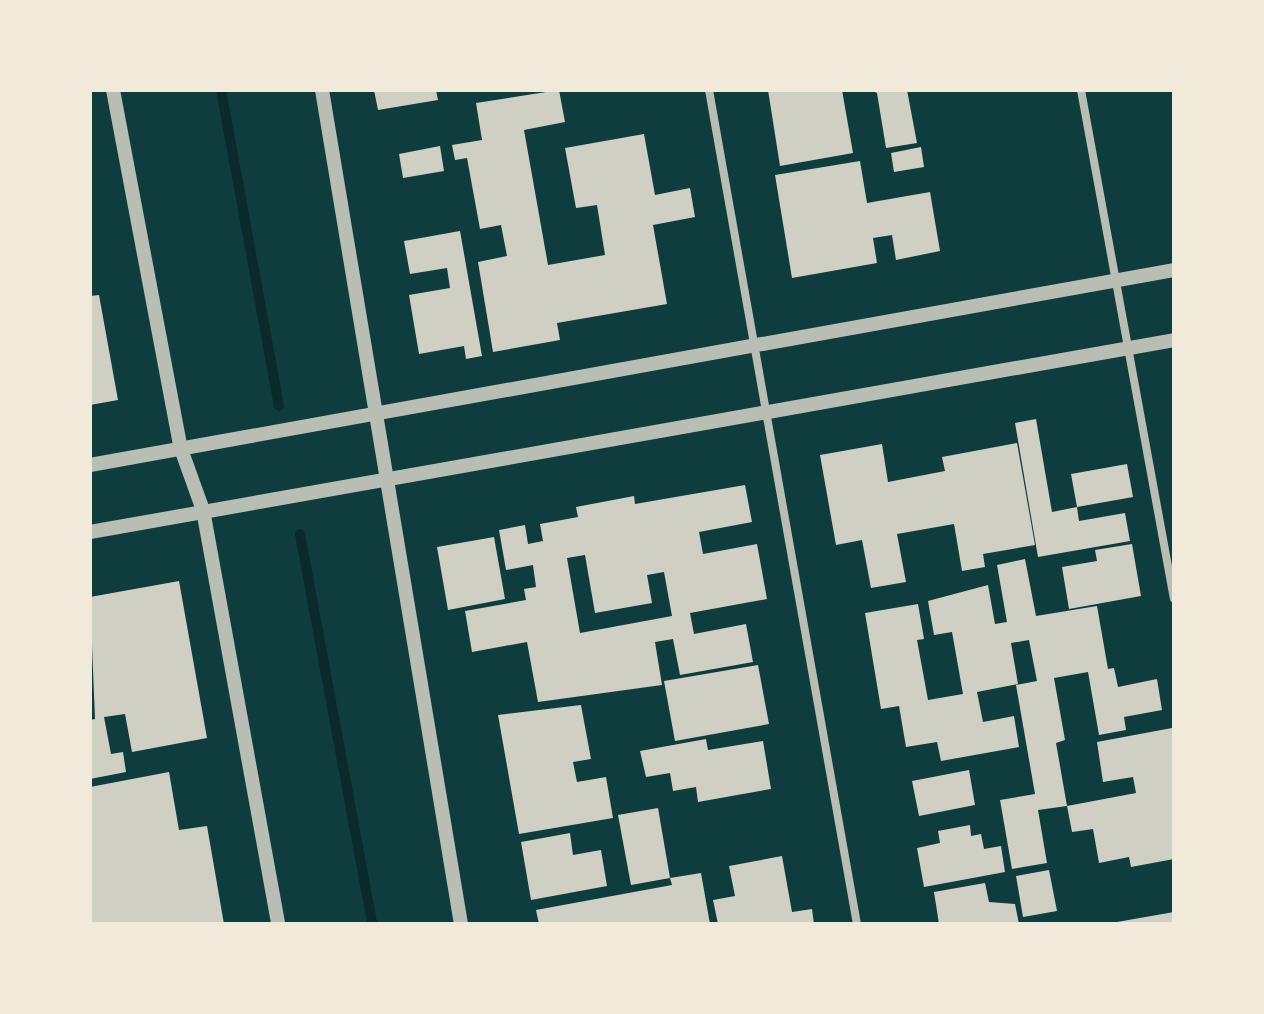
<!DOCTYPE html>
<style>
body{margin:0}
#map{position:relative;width:1264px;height:1014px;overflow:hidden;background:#0f3d3e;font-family:"Fira Sans",sans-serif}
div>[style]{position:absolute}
.stream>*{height:10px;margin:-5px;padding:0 5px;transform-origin:5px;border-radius:5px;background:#0a2a2b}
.building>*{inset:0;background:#cfcfc3}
.minor>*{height:8px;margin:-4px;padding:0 4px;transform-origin:4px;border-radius:4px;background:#b8beb3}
.tertiary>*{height:14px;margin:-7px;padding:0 7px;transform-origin:7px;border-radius:7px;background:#b8beb3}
span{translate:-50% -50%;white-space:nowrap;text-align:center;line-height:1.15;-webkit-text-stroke:6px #f1e9da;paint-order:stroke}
.frame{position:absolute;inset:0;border:92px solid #f1e9da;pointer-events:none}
</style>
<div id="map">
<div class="stream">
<div style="left:221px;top:90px;width:321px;rotate:79.6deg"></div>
<div style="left:300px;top:534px;width:397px;rotate:79.5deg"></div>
</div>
<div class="building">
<div style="clip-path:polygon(374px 90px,436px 90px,438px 100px,378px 110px)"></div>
<div style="clip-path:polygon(559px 90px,565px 122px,524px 130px,548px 265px,605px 255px,597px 205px,576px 208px,565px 148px,644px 134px,655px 195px,690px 188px,695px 217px,653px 225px,667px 304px,557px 323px,560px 340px,493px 352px,478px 262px,507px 256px,501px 225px,480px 229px,467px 158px,455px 160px,452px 145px,482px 140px,476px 103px)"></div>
<div style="clip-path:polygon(768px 90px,842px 90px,853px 153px,780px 166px)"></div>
<div style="clip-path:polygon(871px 90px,907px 90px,917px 143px,886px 148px,877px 93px)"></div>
<div style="clip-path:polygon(440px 146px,444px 171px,403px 178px,399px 154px)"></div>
<div style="clip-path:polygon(921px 147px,924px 167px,894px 172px,891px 153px)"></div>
<div style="clip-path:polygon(860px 161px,867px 203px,930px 192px,940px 251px,896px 260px,892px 235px,873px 238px,877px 263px,792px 278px,775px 175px)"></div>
<div style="clip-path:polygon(460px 231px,482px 356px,466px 359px,464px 346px,419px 354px,409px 295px,450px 288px,447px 268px,410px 274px,404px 241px)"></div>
<div style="clip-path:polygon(99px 295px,118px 400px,90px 405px,90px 296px)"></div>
<div style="clip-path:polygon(1036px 419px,1052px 512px,1077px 507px,1071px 474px,1127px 464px,1133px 497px,1077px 507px,1079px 521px,1125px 513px,1130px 541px,1038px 557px,1015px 423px)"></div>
<div style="clip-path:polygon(1017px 443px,1035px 545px,983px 554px,985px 567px,962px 571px,954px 524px,897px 534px,906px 582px,871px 588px,862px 540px,836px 545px,820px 455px,882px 444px,888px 482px,945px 471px,942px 457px)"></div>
<div style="clip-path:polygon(evenodd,745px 485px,752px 522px,699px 532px,703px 554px,757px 544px,767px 599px,690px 613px,694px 634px,746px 624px,753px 662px,680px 675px,673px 639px,655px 642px,662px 685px,538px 702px,527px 642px,472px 652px,465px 611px,526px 600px,524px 589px,536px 587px,533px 565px,506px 570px,499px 530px,525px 525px,528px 544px,543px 541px,540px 524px,578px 517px,576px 507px,634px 496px,635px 504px,745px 485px,585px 555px,595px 613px,652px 603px,647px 575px,664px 572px,672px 616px,580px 633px,567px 558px,585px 555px)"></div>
<div style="clip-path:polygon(494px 537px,505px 599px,448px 610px,437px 547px)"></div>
<div style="clip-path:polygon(1132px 544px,1141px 596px,1069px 609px,1062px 567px,1097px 561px,1095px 550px)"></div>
<div style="clip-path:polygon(1025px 559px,1036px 616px,1097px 606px,1108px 669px,1114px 668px,1118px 687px,1157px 679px,1162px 710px,1124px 717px,1126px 730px,1099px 735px,1088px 672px,1054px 678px,1065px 740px,1056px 743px,1067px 806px,1038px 810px,1047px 863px,1012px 869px,1000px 800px,1035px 794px,1016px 685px,1037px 681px,1029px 640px,1011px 643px,1018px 684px,977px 692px,983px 722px,1014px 716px,1019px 747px,941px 761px,937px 742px,906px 747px,899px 706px,881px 709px,865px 613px,918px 604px,924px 639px,917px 640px,928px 700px,963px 694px,952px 632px,934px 635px,928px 601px,988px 585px,995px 624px,1007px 622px,997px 565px)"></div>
<div style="clip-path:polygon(179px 581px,207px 738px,132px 752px,125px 714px,104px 717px,111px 754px,123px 752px,126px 772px,90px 779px,90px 720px,95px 719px,90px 597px)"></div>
<div style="clip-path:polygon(758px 665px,769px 724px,675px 741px,664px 681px)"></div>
<div style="clip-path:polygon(581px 705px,591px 759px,573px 762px,577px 782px,606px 777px,613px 818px,519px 834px,498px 715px)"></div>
<div style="clip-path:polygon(1172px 728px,1174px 859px,1131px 867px,1129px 857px,1099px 863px,1093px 829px,1072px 832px,1067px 806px,1136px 793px,1133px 777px,1103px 782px,1097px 742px)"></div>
<div style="clip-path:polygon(706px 739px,708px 750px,763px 741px,771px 789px,698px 802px,696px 787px,673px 791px,670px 773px,646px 777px,640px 751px)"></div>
<div style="clip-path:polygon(969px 770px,975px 805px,919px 816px,912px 781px)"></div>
<div style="clip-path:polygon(169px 772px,179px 830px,207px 826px,224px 924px,90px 924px,90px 787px)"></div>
<div style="clip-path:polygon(658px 808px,670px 878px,631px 885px,618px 815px)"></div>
<div style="clip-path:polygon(970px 825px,971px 836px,981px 834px,984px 849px,1001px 846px,1005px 872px,924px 887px,917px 848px,940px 843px,938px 831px)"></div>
<div style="clip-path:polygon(570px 833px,573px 855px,601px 850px,607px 886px,531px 900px,521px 842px)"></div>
<div style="clip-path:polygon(782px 856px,792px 912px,812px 909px,814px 924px,718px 924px,713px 900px,735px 896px,729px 866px)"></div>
<div style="clip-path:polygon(1049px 870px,1057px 911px,1023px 917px,1016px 876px)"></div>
<div style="clip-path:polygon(701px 873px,710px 924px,539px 924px,536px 910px,672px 885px,670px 878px)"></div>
<div style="clip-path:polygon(985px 883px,989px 902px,1015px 904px,1019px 924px,939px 924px,934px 892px)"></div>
<div style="clip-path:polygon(1174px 912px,1174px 924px,1117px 924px,1117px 922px)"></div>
</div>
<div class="minor">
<div style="left:709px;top:90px;width:847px;rotate:79.94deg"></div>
<div style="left:1081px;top:90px;width:517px;rotate:79.65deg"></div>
</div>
<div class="tertiary">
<div style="left:113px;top:90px;width:365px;rotate:79.3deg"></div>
<div style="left:181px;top:449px;width:65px;rotate:70.2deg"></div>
<div style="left:203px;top:510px;width:421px;rotate:79.7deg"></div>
<div style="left:322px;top:90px;width:846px;rotate:80.54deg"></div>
<div style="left:90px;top:465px;width:1101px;rotate:-10.2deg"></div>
<div style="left:90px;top:532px;width:1101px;rotate:-10.04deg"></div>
</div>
<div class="frame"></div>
</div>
